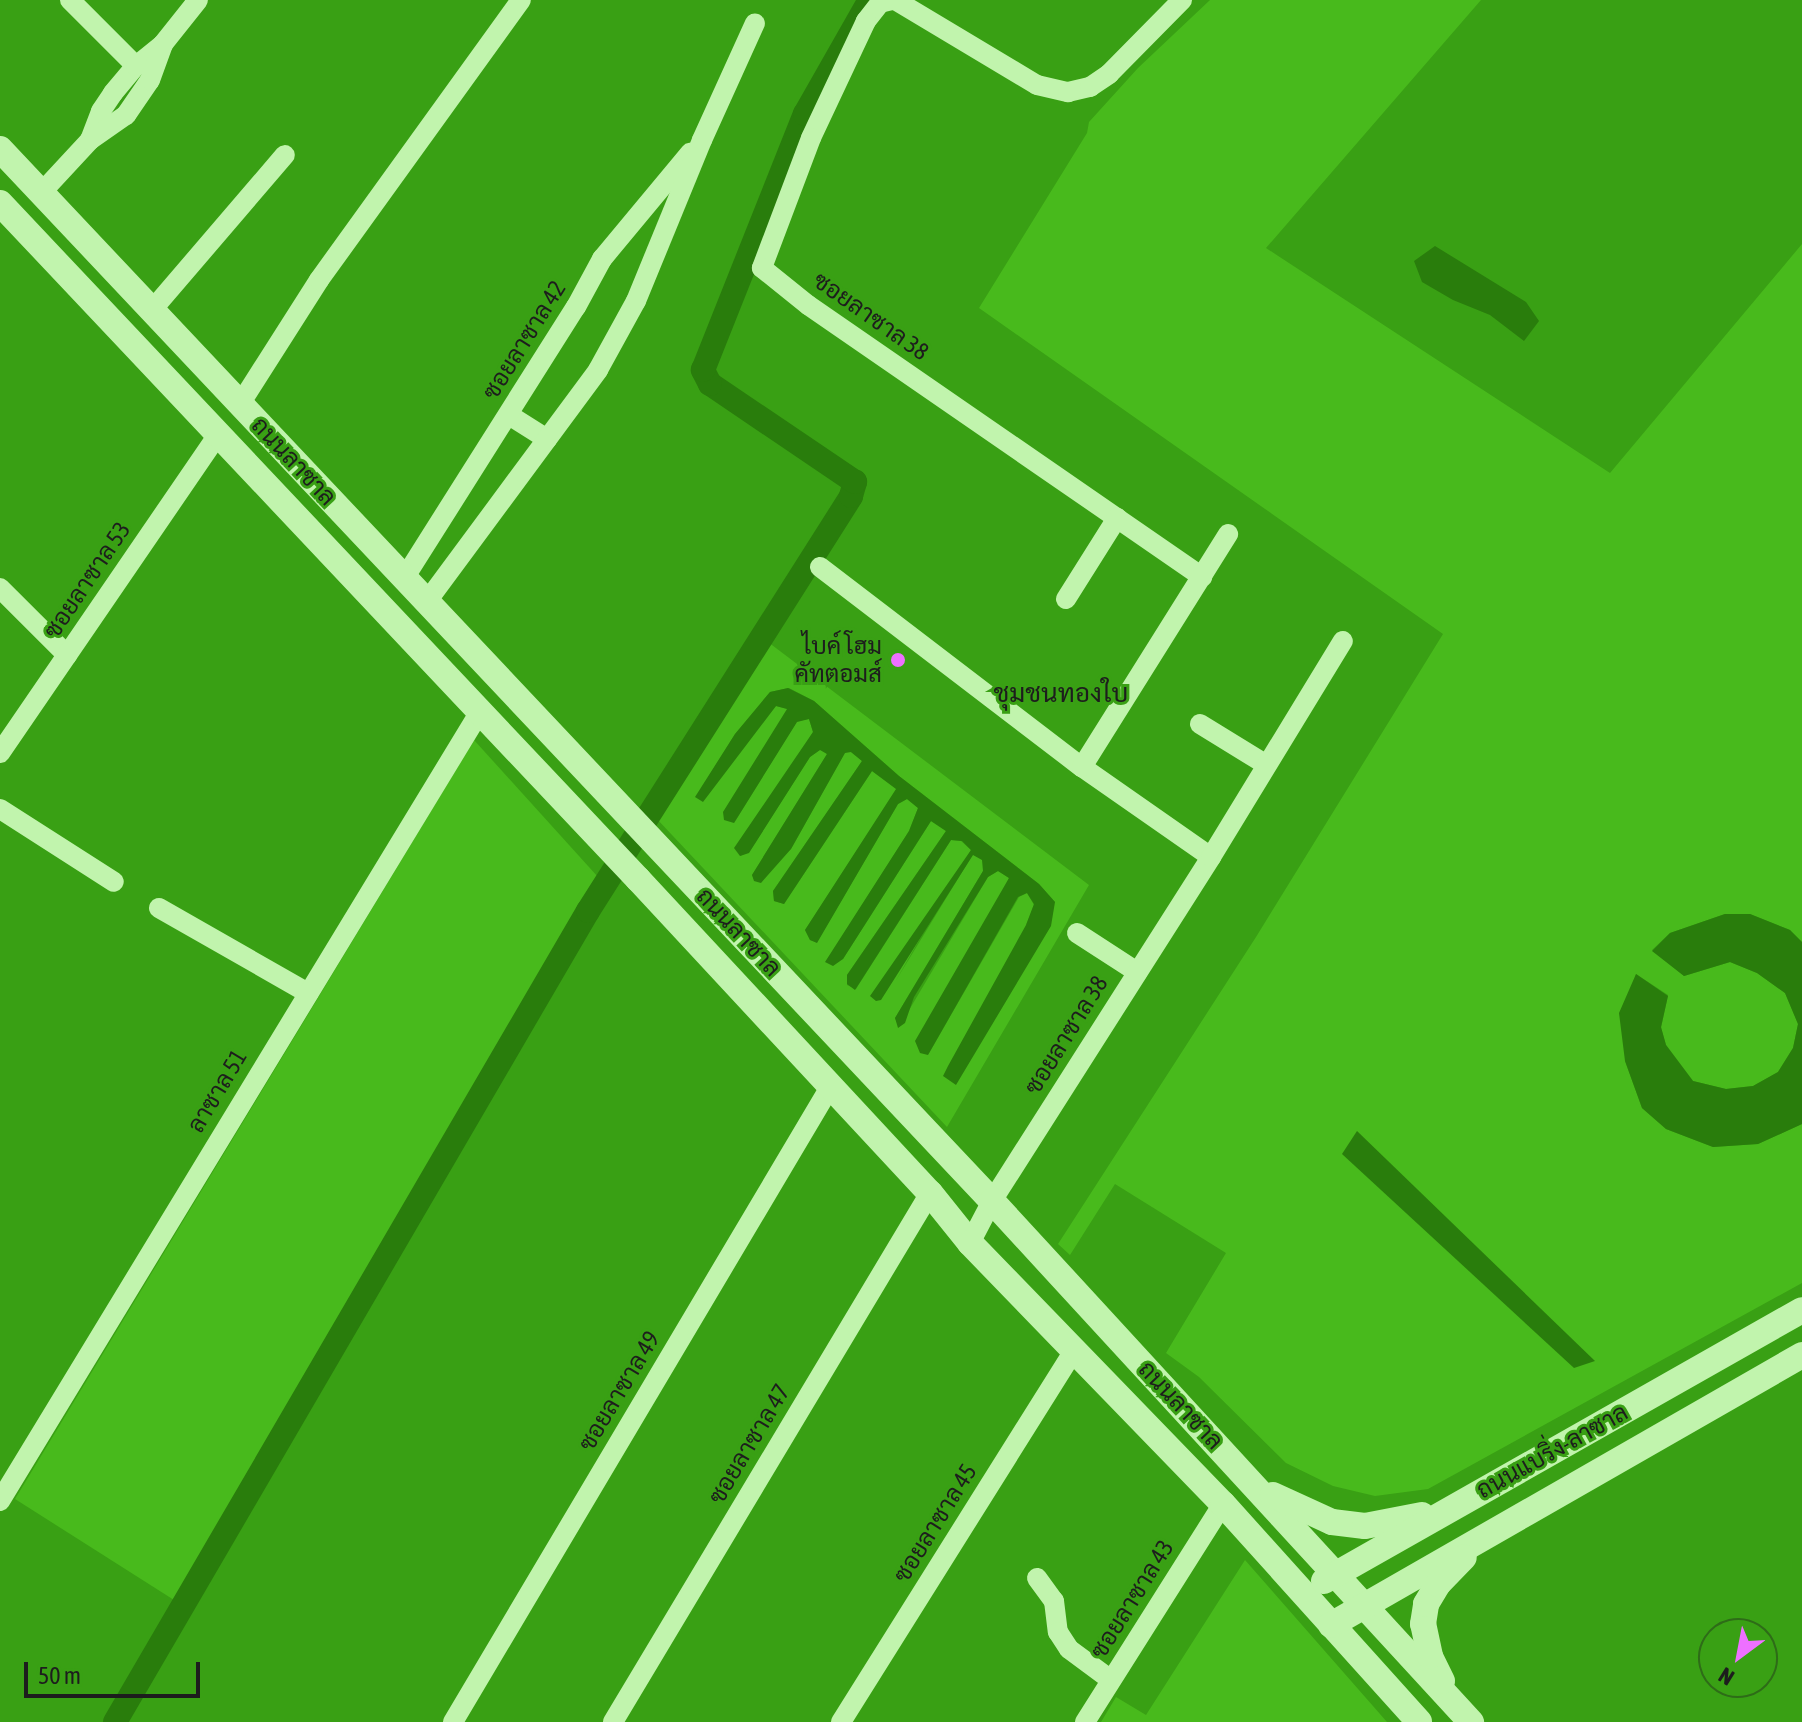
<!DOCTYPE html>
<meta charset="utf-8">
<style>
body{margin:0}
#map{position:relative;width:1802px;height:1722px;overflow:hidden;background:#39a014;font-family:"Asap Condensed",Sarabun,sans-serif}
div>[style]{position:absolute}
.green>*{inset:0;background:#48ba1c}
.water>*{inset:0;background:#297d0c}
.canal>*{height:24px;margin:-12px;padding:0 12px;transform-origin:12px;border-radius:12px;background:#297d0c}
.minor>*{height:20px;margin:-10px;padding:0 10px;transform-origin:10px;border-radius:10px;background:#c1f4ad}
.tertiary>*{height:26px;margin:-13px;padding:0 13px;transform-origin:13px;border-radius:13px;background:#c1f4ad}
.dots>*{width:22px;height:22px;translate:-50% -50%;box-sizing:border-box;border:4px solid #39a014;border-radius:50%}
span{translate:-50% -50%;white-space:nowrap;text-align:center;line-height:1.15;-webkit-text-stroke:6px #39a014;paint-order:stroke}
.street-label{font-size:24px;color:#1d1d1d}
.poi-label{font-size:24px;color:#1d1d1d}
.right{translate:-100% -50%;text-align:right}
.neighbourhood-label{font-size:26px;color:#1d1d1d}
.north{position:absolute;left:1698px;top:1618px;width:80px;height:80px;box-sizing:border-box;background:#39a014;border:2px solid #2e6c18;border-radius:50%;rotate:212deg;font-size:22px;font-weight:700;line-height:32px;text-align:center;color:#1d1d1d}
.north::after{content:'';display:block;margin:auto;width:28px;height:36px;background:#ee70ff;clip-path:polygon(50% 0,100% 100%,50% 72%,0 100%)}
.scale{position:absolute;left:24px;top:1662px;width:176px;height:36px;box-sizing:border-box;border:4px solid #1d1d1d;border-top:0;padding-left:10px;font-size:24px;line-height:28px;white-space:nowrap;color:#1d1d1d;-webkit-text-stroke:6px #39a014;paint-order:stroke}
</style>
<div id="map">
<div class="green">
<div style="clip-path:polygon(1210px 0,1481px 0,1266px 248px,1610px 473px,1802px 244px,1802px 942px,1790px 930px,1750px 914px,1725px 914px,1670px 933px,1652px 950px,1684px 976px,1730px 962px,1757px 973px,1785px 993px,1798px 1024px,1793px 1048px,1778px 1072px,1753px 1086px,1726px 1089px,1693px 1081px,1666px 1045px,1661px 1028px,1668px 995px,1636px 974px,1625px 1061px,1642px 1108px,1666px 1129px,1713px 1147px,1758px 1144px,1802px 1124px,1802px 1283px,1428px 1489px,1375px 1496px,1333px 1486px,1286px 1463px,1199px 1377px,1166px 1353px,1226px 1253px,1115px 1184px,1070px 1255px,1058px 1244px,1256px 937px,1443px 634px,979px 308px,1087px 133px,1089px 122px,1138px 68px)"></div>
<div style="clip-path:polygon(evenodd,768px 642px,1089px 885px,947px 1127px,656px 818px,768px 642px,789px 688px,814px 701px,899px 776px,1039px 884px,1055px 902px,1026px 925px,1034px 905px,1027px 893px,1019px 897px,928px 1055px,1009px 878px,998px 871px,988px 877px,899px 1027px,895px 1018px,983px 871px,983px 860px,973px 854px,895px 982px,971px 850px,961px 841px,951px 840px,856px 989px,847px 985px,847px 975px,946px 831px,931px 821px,843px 959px,826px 962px,909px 831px,918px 808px,907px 799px,898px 804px,817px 942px,810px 940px,805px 930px,897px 789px,872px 771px,784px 904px,774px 901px,773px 891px,862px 761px,851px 752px,845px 752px,791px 849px,755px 881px,752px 875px,827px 754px,821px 749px,810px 757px,749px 852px,740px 856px,813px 732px,809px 719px,797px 721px,734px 823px,788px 709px,776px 706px,696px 797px,735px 734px,770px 692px,789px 688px)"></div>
<div style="clip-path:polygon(474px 740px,598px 877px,174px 1600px,15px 1499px)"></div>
<div style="clip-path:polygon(1245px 1560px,1387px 1722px,1101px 1722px,1116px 1697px,1146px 1715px)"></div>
</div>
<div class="water">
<div style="clip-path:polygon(1435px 246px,1526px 302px,1539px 321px,1524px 341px,1490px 315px,1453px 300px,1422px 282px,1414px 261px)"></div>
<div style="clip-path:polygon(788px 688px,814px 701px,899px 776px,1039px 884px,1055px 902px,1051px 926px,956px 1085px,943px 1076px,948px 1066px,1026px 925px,1034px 904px,1027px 893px,1018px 897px,928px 1055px,920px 1053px,915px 1041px,1009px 878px,998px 871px,988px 877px,914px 997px,905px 1023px,898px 1028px,895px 1018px,983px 871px,982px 860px,973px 855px,881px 1000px,876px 1001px,870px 996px,971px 850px,962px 841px,951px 840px,855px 990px,847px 984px,847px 975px,946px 831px,931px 821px,843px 959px,833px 966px,825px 962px,909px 831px,918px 808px,907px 799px,898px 804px,817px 943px,810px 940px,805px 930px,896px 789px,872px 771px,784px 904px,774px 901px,773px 891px,862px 761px,851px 752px,845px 753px,791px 849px,761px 883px,754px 881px,752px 875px,827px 754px,820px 750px,810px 757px,749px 853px,740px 856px,734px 848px,813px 732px,809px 719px,797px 722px,734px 823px,724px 820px,723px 812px,787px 709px,776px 706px,703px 802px,695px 797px,735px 734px,770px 692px)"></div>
<div style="clip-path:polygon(1725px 914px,1750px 914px,1790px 930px,1802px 942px,1802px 1124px,1758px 1144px,1713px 1147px,1666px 1129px,1642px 1108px,1625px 1061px,1619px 1013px,1636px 974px,1668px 996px,1661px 1027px,1666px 1045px,1693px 1081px,1726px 1089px,1753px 1086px,1778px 1072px,1793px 1048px,1798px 1024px,1785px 993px,1757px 973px,1730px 962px,1684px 976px,1652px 951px,1670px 933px)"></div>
<div style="clip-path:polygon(1357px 1131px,1595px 1361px,1574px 1368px,1342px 1154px)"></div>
</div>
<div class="canal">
<div style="left:115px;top:1722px;width:939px;rotate:-59.75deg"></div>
<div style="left:588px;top:911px;width:491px;rotate:-57.6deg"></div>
<div style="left:851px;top:496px;width:15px;rotate:-74deg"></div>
<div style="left:855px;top:482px;width:175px;rotate:-145.9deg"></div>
<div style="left:710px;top:384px;width:16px;rotate:-117deg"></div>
<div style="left:703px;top:370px;width:276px;rotate:-68.3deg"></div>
<div style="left:805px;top:114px;width:125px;rotate:-60.4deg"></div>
</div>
<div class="minor">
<div style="left:70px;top:0;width:93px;rotate:45deg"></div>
<div style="left:892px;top:0;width:12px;rotate:166deg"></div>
<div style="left:880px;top:3px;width:23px;rotate:128deg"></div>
<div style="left:866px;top:21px;width:129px;rotate:115.2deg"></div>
<div style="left:811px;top:138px;width:139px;rotate:110.7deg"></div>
<div style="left:762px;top:268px;width:59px;rotate:38.8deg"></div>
<div style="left:808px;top:305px;width:479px;rotate:34.6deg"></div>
<div style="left:895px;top:0;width:165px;rotate:30.9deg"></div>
<div style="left:1037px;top:85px;width:32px;rotate:13deg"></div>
<div style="left:1068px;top:92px;width:23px;rotate:-13deg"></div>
<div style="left:1090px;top:87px;width:23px;rotate:-34deg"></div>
<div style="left:1109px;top:74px;width:104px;rotate:-45.4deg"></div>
<div style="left:90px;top:140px;width:31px;rotate:-69deg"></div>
<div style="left:101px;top:111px;width:22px;rotate:-56deg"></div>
<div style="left:113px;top:93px;width:35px;rotate:-50deg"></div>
<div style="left:136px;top:66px;width:35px;rotate:-39deg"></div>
<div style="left:163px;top:44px;width:56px;rotate:-51.5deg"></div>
<div style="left:41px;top:193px;width:72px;rotate:-47.2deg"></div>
<div style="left:90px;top:140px;width:44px;rotate:-34.8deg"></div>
<div style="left:126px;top:115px;width:42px;rotate:-55.6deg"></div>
<div style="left:150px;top:80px;width:38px;rotate:-70deg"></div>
<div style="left:152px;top:310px;width:204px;rotate:-49.4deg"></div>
<div style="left:240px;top:404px;width:147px;rotate:-57.5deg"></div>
<div style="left:319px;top:280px;width:345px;rotate:-54.2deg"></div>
<div style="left:509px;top:415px;width:45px;rotate:32.3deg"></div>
<div style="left:820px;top:567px;width:330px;rotate:37.4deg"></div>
<div style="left:1082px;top:767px;width:157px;rotate:34.9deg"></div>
<div style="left:405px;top:577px;width:320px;rotate:-57.7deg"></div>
<div style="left:576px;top:307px;width:55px;rotate:-61.6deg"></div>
<div style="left:602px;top:259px;width:138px;rotate:-50.3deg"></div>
<div style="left:0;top:588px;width:95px;rotate:45deg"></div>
<div style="left:1066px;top:599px;width:96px;rotate:-57.8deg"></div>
<div style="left:428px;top:600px;width:286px;rotate:-53.5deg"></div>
<div style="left:598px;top:370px;width:79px;rotate:-61.2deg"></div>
<div style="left:636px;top:301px;width:174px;rotate:-67.7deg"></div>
<div style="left:702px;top:140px;width:128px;rotate:-65.6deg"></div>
<div style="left:1200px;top:724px;width:76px;rotate:31.6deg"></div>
<div style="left:0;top:753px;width:384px;rotate:-55.6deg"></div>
<div style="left:1082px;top:767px;width:275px;rotate:-57.9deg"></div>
<div style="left:0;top:809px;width:135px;rotate:32.6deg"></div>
<div style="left:159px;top:908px;width:172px;rotate:29.7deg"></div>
<div style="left:1077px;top:933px;width:72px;rotate:33deg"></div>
<div style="left:970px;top:1243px;width:47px;rotate:-62.4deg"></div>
<div style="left:992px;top:1201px;width:408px;rotate:-57.5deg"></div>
<div style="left:1211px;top:857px;width:253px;rotate:-58.6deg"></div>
<div style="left:0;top:1501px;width:926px;rotate:-58.7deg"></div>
<div style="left:1037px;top:1578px;width:29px;rotate:54deg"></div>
<div style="left:1054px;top:1601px;width:31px;rotate:83deg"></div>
<div style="left:1058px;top:1632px;width:20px;rotate:57deg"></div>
<div style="left:1069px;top:1649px;width:52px;rotate:36.4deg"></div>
<div style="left:453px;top:1722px;width:738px;rotate:-59.3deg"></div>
<div style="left:613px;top:1722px;width:617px;rotate:-59.07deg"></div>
<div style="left:841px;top:1722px;width:438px;rotate:-57.9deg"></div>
<div style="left:1085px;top:1722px;width:258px;rotate:-57.7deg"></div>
</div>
<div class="tertiary">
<div style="left:0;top:149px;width:1446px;rotate:46.68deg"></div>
<div style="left:992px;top:1201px;width:708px;rotate:47.41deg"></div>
<div style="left:0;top:203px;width:930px;rotate:46.66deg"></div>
<div style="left:638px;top:879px;width:429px;rotate:47.1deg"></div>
<div style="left:930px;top:1193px;width:64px;rotate:51.3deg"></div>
<div style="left:970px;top:1243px;width:363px;rotate:45.9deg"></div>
<div style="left:1223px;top:1504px;width:293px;rotate:48deg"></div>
<div style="left:1273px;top:1495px;width:65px;rotate:24.6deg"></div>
<div style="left:1332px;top:1522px;width:33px;rotate:7deg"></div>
<div style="left:1365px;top:1526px;width:58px;rotate:-10.9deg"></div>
<div style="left:1324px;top:1581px;width:549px;rotate:-29.55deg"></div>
<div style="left:1331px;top:1625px;width:543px;rotate:-29.82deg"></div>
<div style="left:1442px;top:1681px;width:28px;rotate:-116deg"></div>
<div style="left:1430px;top:1656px;width:33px;rotate:-102deg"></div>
<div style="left:1423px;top:1624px;width:20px;rotate:-81deg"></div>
<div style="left:1426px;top:1604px;width:23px;rotate:-59deg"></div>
<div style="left:1438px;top:1584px;width:37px;rotate:-46deg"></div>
</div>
<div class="dots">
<div style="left:898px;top:660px;background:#ee70ff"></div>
</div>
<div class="street-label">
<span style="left:871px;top:316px;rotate:35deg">ซอยลาซาล 38</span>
<span style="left:524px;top:340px;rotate:-58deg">ซอยลาซาล 42</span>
<span style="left:294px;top:461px;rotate:47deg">ถนนลาซาล</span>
<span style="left:87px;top:580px;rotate:-56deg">ซอยลาซาล 53</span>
<span style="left:739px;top:932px;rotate:47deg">ถนนลาซาล</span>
<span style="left:1066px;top:1035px;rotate:-58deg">ซอยลาซาล 38</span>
<span style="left:217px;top:1091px;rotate:-59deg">ลาซาล 51</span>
<span style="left:619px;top:1391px;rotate:-59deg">ซอยลาซาล 49</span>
<span style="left:1181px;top:1405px;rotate:47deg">ถนนลาซาล</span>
<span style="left:749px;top:1444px;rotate:-59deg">ซอยลาซาล 47</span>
<span style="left:1552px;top:1451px;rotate:-29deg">ถนนแบริ่ง-ลาซาล</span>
<span style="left:935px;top:1523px;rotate:-58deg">ซอยลาซาล 45</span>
<span style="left:1132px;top:1599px;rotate:-58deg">ซอยลาซาล 43</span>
</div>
<div class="poi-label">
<span class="right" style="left:882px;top:660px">ไบค์ โฮม<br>คัทตอมส์</span>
</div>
<div class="neighbourhood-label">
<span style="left:1061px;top:694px">ชุมชนทองใบ</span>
</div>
<div class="north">N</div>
<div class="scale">50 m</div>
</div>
